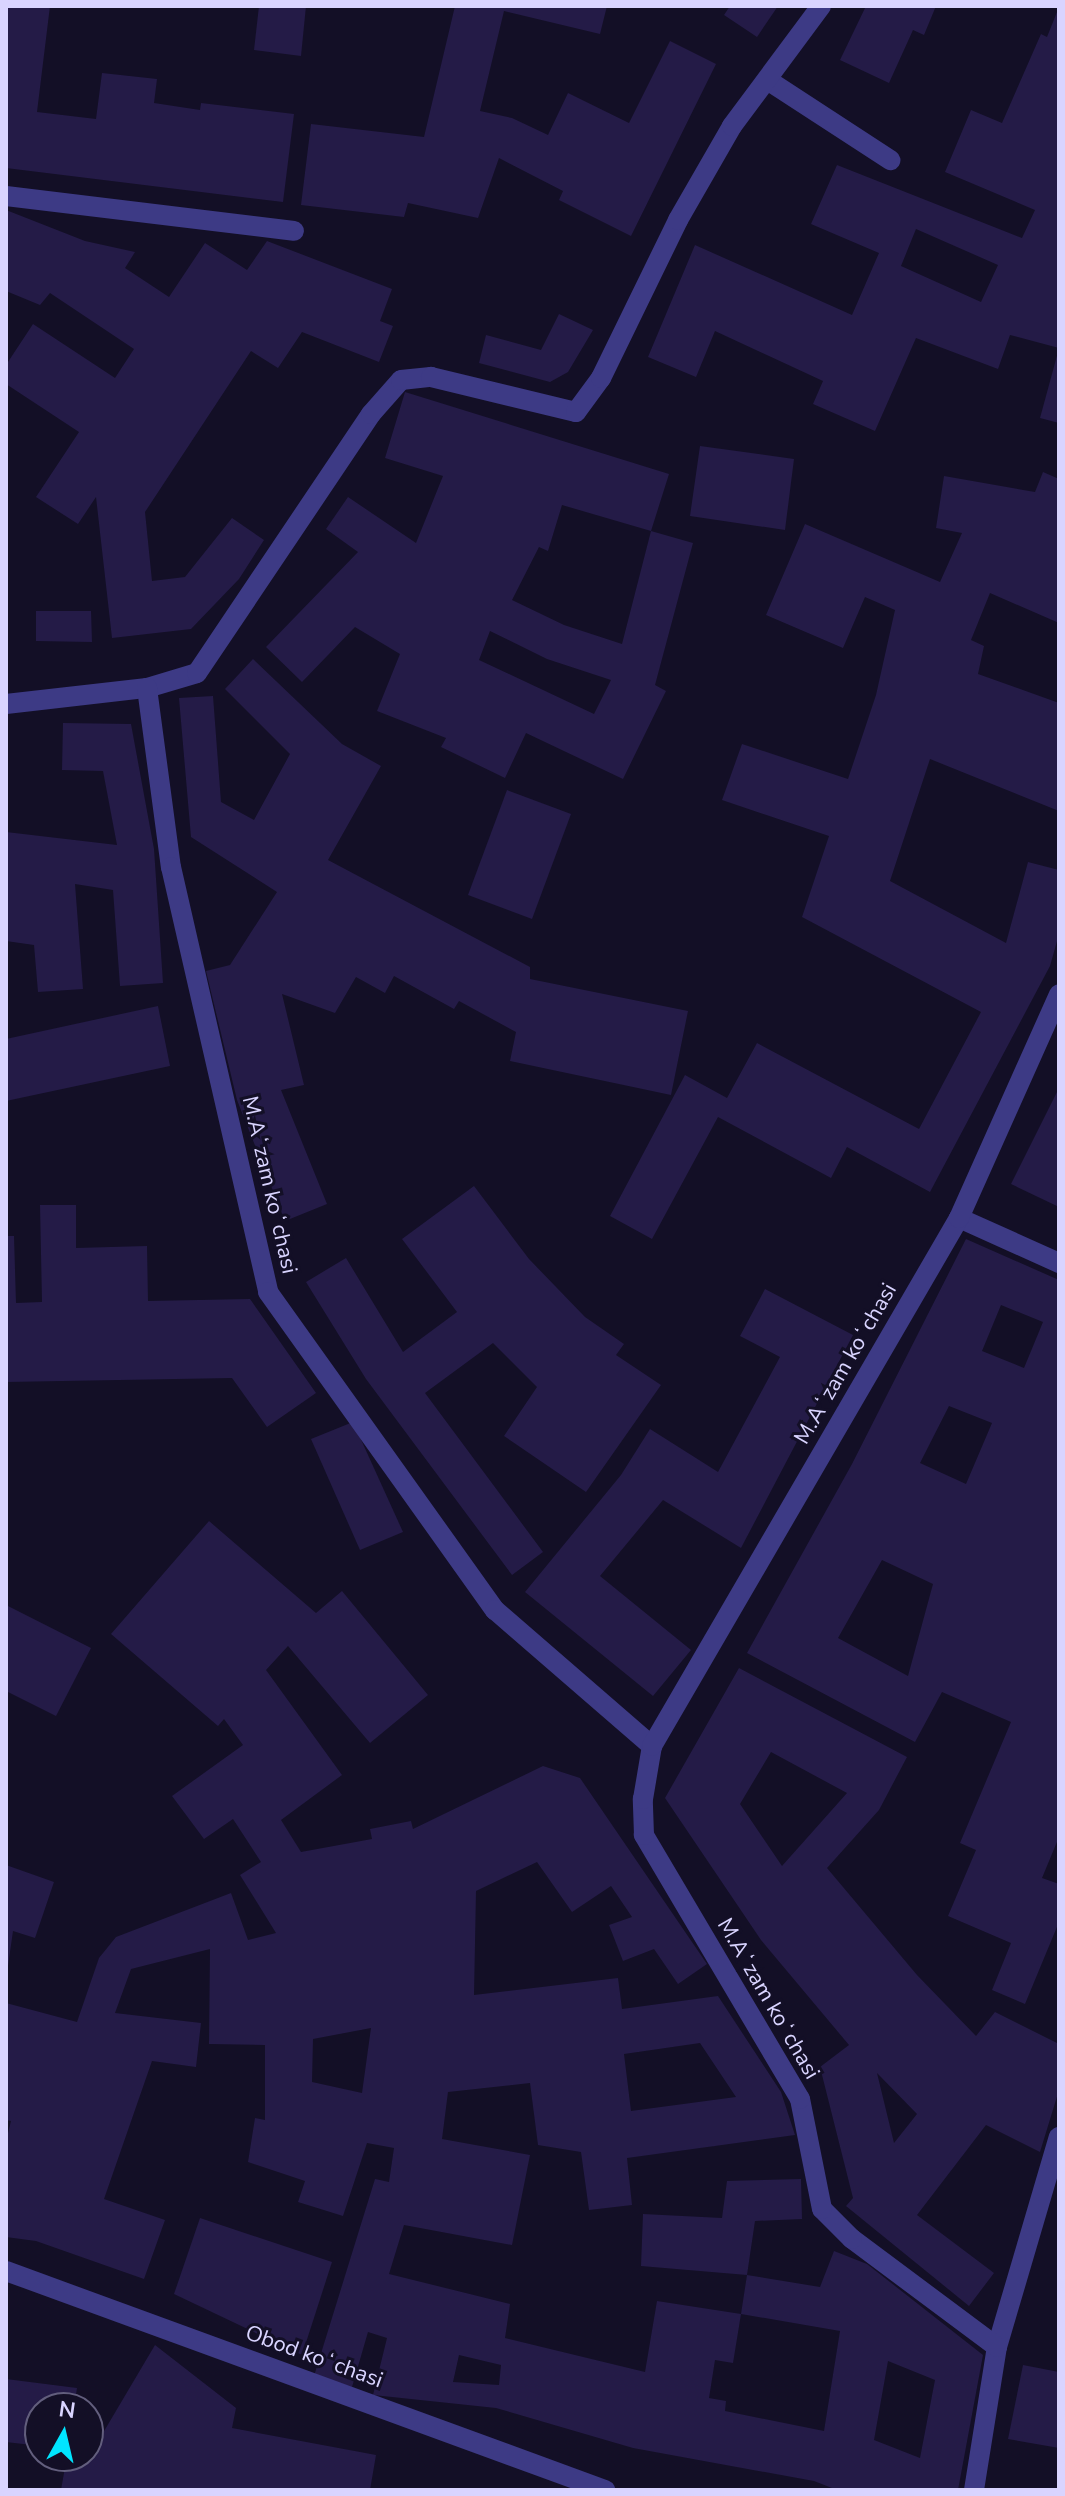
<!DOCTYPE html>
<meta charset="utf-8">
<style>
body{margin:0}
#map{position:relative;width:1065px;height:2496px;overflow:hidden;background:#130f26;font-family:"Nunito Sans",sans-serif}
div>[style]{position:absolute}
.building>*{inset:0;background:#241b47}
.minor>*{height:20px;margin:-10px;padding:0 10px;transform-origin:10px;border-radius:10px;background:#3d3a85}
span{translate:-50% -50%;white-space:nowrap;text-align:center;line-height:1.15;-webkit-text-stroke:6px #130f26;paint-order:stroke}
.street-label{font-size:22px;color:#d9d4ff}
.frame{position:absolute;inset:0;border:8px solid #d9d4ff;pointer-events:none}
.north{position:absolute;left:24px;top:2392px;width:80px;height:80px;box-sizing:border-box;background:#130f26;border:2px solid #625e7d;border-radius:50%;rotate:8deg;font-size:22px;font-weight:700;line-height:32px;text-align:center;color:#d9d4ff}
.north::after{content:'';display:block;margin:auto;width:28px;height:36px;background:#00e5ff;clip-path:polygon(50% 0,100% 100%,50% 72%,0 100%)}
</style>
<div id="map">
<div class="building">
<div style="clip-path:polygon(6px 6px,50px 6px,37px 112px,96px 119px,102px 73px,157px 79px,154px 103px,200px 110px,201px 103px,294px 114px,283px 202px,6px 168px)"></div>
<div style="clip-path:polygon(259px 6px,306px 6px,301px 56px,254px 50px)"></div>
<div style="clip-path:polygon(455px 6px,607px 6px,600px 34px,504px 11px,480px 111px,512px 118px,548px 135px,568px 93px,629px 123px,670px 41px,716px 64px,631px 236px,559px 200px,563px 191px,499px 158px,478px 218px,408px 203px,404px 217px,301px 205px,311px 124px,424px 137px)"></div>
<div style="clip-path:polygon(730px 6px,778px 6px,757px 37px,724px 15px)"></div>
<div style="clip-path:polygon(866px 6px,936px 6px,924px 35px,913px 30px,889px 83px,840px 60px)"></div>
<div style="clip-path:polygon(evenodd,1059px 7px,1059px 348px,1010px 335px,998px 369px,916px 338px,875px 431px,813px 404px,823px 381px,715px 331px,696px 377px,648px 357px,695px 245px,852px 315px,879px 253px,811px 224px,837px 165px,1022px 238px,1035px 210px,945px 172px,971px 110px,1002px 123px,1041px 34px,1047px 37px,1059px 7px,916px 229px,998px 265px,981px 302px,901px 266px,916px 229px)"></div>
<div style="clip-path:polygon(6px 210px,85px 241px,135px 252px,125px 268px,169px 297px,205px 243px,247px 270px,267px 241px,392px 289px,380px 321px,393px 326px,379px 362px,302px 332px,278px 368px,251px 351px,145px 512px,152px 581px,185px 577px,232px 518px,264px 540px,239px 579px,191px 629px,112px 638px,96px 497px,78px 524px,36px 497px,79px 432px,6px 384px,6px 365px,33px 324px,115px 378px,134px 349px,50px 293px,40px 305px,6px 291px)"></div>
<div style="clip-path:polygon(559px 314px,593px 330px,568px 372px,550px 382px,479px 363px,486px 335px,541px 350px)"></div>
<div style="clip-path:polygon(1058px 352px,1059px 352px,1059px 423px,1040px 418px)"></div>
<div style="clip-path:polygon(evenodd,405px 392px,669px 474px,651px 531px,562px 505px,548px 551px,539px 547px,512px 600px,564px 625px,622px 644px,651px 531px,693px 543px,655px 685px,666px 691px,623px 779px,526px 733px,505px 778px,441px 747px,446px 738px,377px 711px,400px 654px,355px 627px,302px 682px,266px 647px,358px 552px,326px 529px,348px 497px,416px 543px,443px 476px,385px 458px,405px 392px,490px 631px,547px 659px,611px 680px,594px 714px,479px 660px,490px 631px)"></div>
<div style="clip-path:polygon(700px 446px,794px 459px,785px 530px,690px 516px)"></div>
<div style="clip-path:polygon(1043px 472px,1059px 479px,1059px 623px,990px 593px,971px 640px,984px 646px,978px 674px,1059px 703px,1059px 811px,930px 759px,890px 881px,1006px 943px,1028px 862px,1059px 870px,1059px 934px,1050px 966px,930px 1192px,847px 1147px,831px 1178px,718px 1117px,652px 1239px,610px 1216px,685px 1075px,727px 1098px,757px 1043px,919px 1129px,981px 1012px,802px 917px,829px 836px,722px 800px,742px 744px,848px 779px,876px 695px,895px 610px,865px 597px,843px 648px,766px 615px,805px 524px,940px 582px,962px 533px,936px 528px,944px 476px,1035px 492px)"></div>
<div style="clip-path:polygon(36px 611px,91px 611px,92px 642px,36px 641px)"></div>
<div style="clip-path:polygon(253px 659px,342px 744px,381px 766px,328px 860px,530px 967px,530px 979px,688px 1011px,671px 1095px,510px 1061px,516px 1032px,459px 1001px,454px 1009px,394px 976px,385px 993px,356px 977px,335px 1013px,282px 994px,304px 1085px,281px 1090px,327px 1204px,285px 1221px,237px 1100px,206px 971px,230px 965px,277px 892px,191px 837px,179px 698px,213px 696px,221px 802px,254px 820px,290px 754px,225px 689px)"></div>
<div style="clip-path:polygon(63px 723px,131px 724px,154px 849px,163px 983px,120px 986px,113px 890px,75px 884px,83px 989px,38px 992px,34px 945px,6px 941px,6px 832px,117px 845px,103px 771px,62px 770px)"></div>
<div style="clip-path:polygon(507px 790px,571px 814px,532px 919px,468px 895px)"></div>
<div style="clip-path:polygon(158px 1006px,170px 1066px,6px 1101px,6px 1039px)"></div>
<div style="clip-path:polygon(1059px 1088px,1059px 1207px,1011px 1184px)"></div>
<div style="clip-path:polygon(474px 1186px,529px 1259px,585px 1317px,624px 1344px,616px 1355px,661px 1385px,586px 1492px,504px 1436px,537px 1387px,493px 1343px,425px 1393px,543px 1552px,512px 1575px,366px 1379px,306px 1282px,346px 1258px,403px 1352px,457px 1312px,402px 1239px)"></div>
<div style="clip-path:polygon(40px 1205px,76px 1205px,76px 1248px,147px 1246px,148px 1301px,250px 1299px,316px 1393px,267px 1427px,232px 1378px,6px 1382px,6px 1236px,14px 1236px,16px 1303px,42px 1302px)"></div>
<div style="clip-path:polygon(evenodd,966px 1239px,1059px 1280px,1059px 1837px,1042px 1878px,1059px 1884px,1059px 1922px,1025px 2004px,992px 1990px,1011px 1943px,948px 1916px,976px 1850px,960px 1843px,1011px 1722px,942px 1692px,915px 1742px,747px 1653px,852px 1464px,966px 1239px,1001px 1305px,1043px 1322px,1024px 1368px,982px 1351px,1001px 1305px,966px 1239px,949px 1406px,992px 1423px,966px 1484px,920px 1463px,949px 1406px,966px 1239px,882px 1560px,933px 1584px,908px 1676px,838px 1638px,882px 1560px)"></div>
<div style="clip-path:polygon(765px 1289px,853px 1335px,741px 1548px,663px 1500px,600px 1576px,691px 1650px,653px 1696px,525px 1592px,621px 1475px,650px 1429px,718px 1472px,780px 1357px,740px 1336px)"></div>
<div style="clip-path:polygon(353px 1422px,403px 1532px,360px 1550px,311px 1439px)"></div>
<div style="clip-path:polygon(evenodd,209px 1521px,316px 1613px,342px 1591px,428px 1695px,370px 1743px,288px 1646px,266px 1670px,342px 1775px,281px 1820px,301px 1852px,372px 1839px,370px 1829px,411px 1821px,413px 1829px,543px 1766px,580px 1778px,707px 1964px,678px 1984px,654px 1949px,623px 1961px,609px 1925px,632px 1917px,611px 1886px,572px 1912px,537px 1862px,476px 1891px,474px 1995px,618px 1978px,622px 2009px,718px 1996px,781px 2092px,795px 2135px,627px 2158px,632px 2205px,589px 2210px,581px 2152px,538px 2145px,530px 2083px,448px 2092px,442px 2139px,530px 2155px,512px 2245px,404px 2225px,389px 2274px,510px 2304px,505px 2338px,645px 2372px,657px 2301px,741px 2314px,733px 2363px,715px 2360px,709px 2398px,726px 2401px,725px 2411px,824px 2431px,840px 2331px,741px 2314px,747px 2275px,820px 2287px,834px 2251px,867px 2264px,983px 2355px,958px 2490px,837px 2490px,814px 2481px,633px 2448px,496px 2408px,373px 2395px,387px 2338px,368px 2332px,352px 2387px,314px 2376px,375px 2179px,389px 2182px,394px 2148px,367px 2143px,343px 2216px,298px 2202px,305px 2181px,248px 2162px,255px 2118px,265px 2120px,265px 2045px,209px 2044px,210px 1949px,131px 1969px,115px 2013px,201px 2023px,196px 2067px,152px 2061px,104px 2199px,165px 2220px,144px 2279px,36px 2241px,6px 2237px,6px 2141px,11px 2121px,6px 2120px,6px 2003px,77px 2022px,99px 1958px,116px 1937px,231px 1893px,248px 1940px,276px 1933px,240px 1875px,261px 1862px,233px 1819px,204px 1839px,172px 1796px,243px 1745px,224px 1719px,218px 1726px,111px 1634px,209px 1521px,371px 2028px,362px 2093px,312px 2082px,313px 2039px,371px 2028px,209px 1521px,700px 2043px,736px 2097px,631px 2111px,624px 2054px,700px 2043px,209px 1521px,459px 2355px,501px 2365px,499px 2385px,453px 2382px,459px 2355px,209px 1521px,888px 2361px,935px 2380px,920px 2458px,874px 2440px,888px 2361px)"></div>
<div style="clip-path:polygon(6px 1605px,91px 1648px,56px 1716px,6px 1691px)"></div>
<div style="clip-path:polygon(evenodd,739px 1668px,907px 1757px,879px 1810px,827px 1868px,917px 1975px,976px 2036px,995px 2012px,1059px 2044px,1059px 2090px,1040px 2152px,986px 2125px,917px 2215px,994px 2273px,969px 2306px,846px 2206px,853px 2198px,820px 2067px,849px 2045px,761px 1940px,665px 1798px,739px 1668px,771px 1752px,847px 1793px,782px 1866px,740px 1804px,771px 1752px,739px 1668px,877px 2073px,917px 2114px,894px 2143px,877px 2073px)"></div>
<div style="clip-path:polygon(6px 1865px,54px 1882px,35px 1938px,13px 1931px,8px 1966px)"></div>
<div style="clip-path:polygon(801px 2179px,802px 2219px,755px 2221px,747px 2275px,641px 2266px,643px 2214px,722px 2218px,727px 2181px)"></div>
<div style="clip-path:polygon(200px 2218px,332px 2262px,302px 2355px,174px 2294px)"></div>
<div style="clip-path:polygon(155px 2345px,236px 2408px,232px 2428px,376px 2455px,370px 2490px,61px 2490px,67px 2456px,88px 2456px,88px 2442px,97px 2443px)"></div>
<div style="clip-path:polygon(1023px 2365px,1059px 2372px,1059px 2448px,1008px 2439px)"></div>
<div style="clip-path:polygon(6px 2379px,77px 2388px,74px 2408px,40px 2408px,40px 2446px,6px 2442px)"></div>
</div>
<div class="minor">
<div style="left:769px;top:81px;width:145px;rotate:33.1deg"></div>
<div style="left:6px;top:196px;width:290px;rotate:6.9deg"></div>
<div style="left:147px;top:688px;width:52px;rotate:-16.7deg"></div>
<div style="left:197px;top:673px;width:312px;rotate:-56.1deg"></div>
<div style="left:371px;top:414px;width:45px;rotate:-48.6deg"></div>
<div style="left:401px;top:380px;width:30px;rotate:-6deg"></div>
<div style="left:431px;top:377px;width:149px;rotate:13.6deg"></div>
<div style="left:576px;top:412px;width:42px;rotate:-53.7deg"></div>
<div style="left:601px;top:378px;width:176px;rotate:-64deg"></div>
<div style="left:678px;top:220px;width:108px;rotate:-60.1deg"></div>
<div style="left:732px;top:126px;width:149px;rotate:-53.4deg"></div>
<div style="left:6px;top:704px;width:142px;rotate:-6.5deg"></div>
<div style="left:147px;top:688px;width:181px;rotate:82.4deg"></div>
<div style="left:171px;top:867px;width:436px;rotate:77.1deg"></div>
<div style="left:268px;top:1292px;width:391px;rotate:54.5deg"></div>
<div style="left:495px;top:1610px;width:208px;rotate:40.9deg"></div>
<div style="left:959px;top:1218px;width:110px;rotate:24.2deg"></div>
<div style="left:6px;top:2271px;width:638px;rotate:20.08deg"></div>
<div style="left:997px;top:2347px;width:219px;rotate:-73.6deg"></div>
<div style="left:974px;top:2490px;width:145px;rotate:-80.9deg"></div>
<div style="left:997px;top:2347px;width:181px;rotate:-143.3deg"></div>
<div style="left:852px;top:2239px;width:42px;rotate:-135deg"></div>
<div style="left:822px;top:2209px;width:112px;rotate:-101.3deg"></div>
<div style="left:800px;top:2099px;width:307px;rotate:-120.6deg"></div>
<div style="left:644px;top:1835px;width:36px;rotate:-92deg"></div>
<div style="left:643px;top:1799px;width:54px;rotate:-80.4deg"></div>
<div style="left:652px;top:1746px;width:611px;rotate:-59.82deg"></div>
<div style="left:959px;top:1218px;width:245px;rotate:-65.9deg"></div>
</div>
<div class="street-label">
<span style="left:269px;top:1185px;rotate:77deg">M.Aʻzam koʻchasi</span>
<span style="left:846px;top:1364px;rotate:-60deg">M.Aʻzam koʻchasi</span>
<span style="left:768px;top:1999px;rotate:60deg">M.Aʻzam koʻchasi</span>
<span style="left:314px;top:2357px;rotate:20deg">Obod koʻchasi</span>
</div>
<div class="frame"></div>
<div class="north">N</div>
</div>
